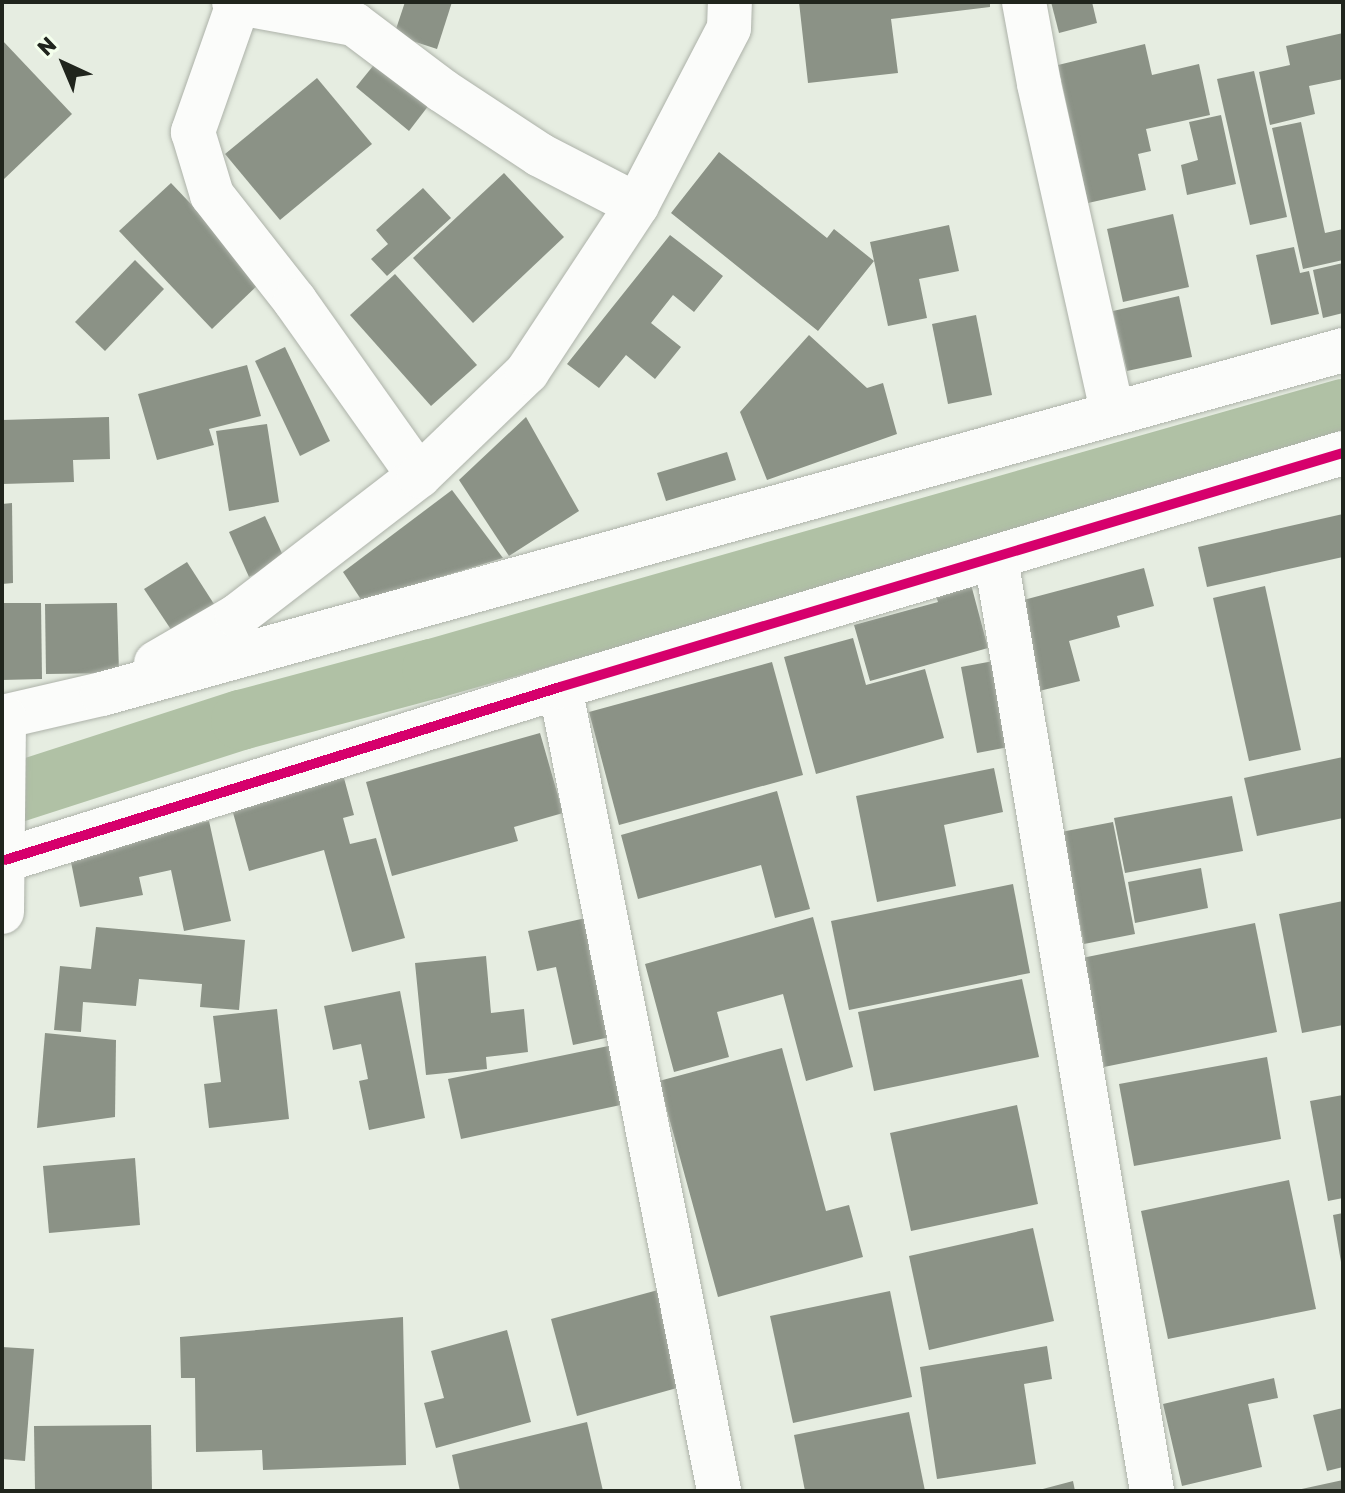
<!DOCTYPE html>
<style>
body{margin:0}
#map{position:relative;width:1345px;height:1493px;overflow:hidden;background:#e6ede1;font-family:Rubik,sans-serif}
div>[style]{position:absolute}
.canal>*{height:60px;margin:-30px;padding:0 30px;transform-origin:30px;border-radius:30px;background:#b0c1a5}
.building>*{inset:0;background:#8b9286}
.roads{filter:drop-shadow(0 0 2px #adb2a9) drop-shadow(0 0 2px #adb2a9)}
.minor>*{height:44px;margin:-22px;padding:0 22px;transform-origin:22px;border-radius:22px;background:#fbfcfa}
.cycleway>*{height:10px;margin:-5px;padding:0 5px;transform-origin:5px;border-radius:5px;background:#d6006c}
span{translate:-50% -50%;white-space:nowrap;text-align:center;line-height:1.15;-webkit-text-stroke:8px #f4ffec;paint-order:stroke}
.frame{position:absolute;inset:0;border:4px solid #20251d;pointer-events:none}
.north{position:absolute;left:24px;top:24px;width:80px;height:80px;-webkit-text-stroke:6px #f4ffec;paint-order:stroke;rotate:316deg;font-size:22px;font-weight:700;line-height:32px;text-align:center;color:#20251d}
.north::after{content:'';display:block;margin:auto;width:28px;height:36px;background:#20251d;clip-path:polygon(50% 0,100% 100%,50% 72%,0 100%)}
</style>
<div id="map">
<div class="canal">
<div style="left:2px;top:797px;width:251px;rotate:-17.9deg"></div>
<div style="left:241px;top:720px;width:198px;rotate:-15deg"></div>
<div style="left:432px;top:669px;width:947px;rotate:-15.93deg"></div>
</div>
<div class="building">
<div style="clip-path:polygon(405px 2px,452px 2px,437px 49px,394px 35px)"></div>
<div style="clip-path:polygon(799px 2px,990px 2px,990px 7px,891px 19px,898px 73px,808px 83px)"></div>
<div style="clip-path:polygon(1051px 2px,1092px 2px,1097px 23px,1059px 33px)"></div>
<div style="clip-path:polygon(1343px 33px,1343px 79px,1309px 86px,1315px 114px,1270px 125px,1259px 72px,1290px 65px,1286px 46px)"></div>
<div style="clip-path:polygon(2px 40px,72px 114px,2px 181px)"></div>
<div style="clip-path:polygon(1145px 44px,1152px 75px,1199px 64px,1210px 115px,1146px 129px,1151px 151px,1138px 154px,1146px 190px,1088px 203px,1058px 65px)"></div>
<div style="clip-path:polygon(377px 61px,429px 105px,409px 131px,356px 87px)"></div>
<div style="clip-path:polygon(1254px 71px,1287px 217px,1250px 225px,1217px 79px)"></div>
<div style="clip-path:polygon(317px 78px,372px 144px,280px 220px,225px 154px)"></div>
<div style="clip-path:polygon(1221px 115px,1236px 184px,1187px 195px,1181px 165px,1198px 160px,1189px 122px)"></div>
<div style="clip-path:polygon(1301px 122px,1325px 233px,1343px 229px,1343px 260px,1303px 269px,1272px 128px)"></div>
<div style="clip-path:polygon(719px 152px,827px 238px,834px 229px,874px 261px,818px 331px,671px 213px)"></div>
<div style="clip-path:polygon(504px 173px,564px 237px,473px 323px,413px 258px)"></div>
<div style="clip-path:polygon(171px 183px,263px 280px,212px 329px,119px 231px)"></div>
<div style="clip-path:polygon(423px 188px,451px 218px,387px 276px,371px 259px,388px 244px,376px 230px)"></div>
<div style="clip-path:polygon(1173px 214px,1189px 287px,1123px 302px,1107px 229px)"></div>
<div style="clip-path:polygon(949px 225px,959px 271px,919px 279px,927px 318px,888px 326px,870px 242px)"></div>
<div style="clip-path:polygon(670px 235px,723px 276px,694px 312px,673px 295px,651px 323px,681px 347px,655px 379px,626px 355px,599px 388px,567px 364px)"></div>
<div style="clip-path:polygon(1294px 247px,1300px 273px,1309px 271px,1319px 314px,1271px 325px,1256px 255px)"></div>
<div style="clip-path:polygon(135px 260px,164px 289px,105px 351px,75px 322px)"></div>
<div style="clip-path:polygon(1343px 263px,1343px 313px,1323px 318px,1313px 270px)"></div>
<div style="clip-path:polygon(395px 274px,477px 365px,431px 406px,350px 315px)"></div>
<div style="clip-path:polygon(1179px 296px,1192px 357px,1127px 371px,1113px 311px)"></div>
<div style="clip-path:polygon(976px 315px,992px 395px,948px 404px,932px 324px)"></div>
<div style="clip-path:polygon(809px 335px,867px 388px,883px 383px,897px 434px,767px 480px,740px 412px)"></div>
<div style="clip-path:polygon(285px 347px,330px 441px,300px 456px,255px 361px)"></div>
<div style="clip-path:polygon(247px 365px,261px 416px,209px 429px,214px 445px,157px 460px,138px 394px)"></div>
<div style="clip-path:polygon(109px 417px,110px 459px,73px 460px,74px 482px,2px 484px,2px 420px)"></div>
<div style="clip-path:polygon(526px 417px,579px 511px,509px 556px,459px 480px)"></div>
<div style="clip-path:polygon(267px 424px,279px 502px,229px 511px,216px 431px)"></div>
<div style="clip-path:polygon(727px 452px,736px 480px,666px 501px,657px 473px)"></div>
<div style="clip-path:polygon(452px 490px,503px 558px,362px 601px,343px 572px)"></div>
<div style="clip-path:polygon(12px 503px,13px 583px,2px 584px,2px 504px)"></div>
<div style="clip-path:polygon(1343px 514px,1343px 557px,1207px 587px,1198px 547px)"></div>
<div style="clip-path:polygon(265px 516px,285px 560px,249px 577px,229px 532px)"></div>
<div style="clip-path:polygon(187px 562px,214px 604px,172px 631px,144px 589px)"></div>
<div style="clip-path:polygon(1144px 568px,1154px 606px,1117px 616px,1120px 627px,1069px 641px,1080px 681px,1031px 693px,1008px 604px)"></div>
<div style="clip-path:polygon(969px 577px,988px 648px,870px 681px,854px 625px,938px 602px,933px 587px)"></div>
<div style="clip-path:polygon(1265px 586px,1301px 750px,1249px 761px,1213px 598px)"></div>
<div style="clip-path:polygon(2px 603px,41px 603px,42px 679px,2px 680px)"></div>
<div style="clip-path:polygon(117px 603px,119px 673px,46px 674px,45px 604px)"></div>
<div style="clip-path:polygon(853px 638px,866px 685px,925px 669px,944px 738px,816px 774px,784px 657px)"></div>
<div style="clip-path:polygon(999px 660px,1014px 746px,977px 753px,961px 667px)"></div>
<div style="clip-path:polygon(772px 662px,803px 775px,619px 825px,589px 712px)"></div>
<div style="clip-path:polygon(540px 733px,563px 813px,514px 827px,518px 841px,392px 876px,366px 782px)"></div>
<div style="clip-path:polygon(1343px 757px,1343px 818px,1257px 836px,1244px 778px)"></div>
<div style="clip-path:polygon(341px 767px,354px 815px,343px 818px,350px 844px,376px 838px,405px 938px,352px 952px,324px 850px,249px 871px,229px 798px)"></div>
<div style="clip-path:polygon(994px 768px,1003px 812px,944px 825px,956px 886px,877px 902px,856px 796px)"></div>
<div style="clip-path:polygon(777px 791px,810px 909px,775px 918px,761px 865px,638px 899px,621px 835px)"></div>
<div style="clip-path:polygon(1232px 796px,1243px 851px,1125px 873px,1114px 818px)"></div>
<div style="clip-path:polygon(209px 821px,231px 921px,184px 931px,171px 870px,139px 877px,143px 895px,80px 907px,69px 852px)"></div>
<div style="clip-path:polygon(1113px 822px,1135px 934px,1084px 944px,1061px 832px)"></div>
<div style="clip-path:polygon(1201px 868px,1208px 908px,1135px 923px,1128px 882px)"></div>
<div style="clip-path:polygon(1013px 884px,1030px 973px,849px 1010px,831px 921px)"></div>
<div style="clip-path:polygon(1343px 901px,1343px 1025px,1302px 1033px,1279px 914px)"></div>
<div style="clip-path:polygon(599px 915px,624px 1034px,573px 1045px,556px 967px,537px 971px,528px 931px)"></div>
<div style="clip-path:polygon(813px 917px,853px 1067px,806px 1081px,783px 994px,717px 1012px,729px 1057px,674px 1072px,645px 964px)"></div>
<div style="clip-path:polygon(1255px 923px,1277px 1032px,1104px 1067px,1082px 958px)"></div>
<div style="clip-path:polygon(96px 927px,245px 940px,239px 1010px,200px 1007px,202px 984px,139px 979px,136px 1006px,83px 1002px,81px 1032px,54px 1030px,60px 966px,91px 969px)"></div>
<div style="clip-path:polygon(486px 956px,491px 1013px,524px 1009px,528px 1052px,486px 1057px,487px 1069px,426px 1075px,415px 963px)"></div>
<div style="clip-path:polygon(1022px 979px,1039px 1057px,874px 1091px,858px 1012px)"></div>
<div style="clip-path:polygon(400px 991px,425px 1118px,369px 1130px,359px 1081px,368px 1079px,361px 1044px,333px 1050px,324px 1006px)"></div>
<div style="clip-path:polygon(277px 1009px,289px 1119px,209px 1128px,204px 1084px,221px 1082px,213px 1016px)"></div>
<div style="clip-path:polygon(45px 1033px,116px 1040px,115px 1117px,37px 1128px)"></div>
<div style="clip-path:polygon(618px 1044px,630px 1103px,461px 1139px,448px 1079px)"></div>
<div style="clip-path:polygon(782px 1048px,826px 1211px,849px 1205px,863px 1257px,718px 1297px,659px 1081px)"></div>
<div style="clip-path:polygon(1267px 1057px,1281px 1139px,1134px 1166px,1119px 1084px)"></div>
<div style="clip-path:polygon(1343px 1095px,1343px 1198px,1328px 1201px,1310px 1101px)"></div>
<div style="clip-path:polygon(1017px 1105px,1038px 1204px,911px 1231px,890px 1133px)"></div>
<div style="clip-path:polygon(135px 1158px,140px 1225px,49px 1233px,43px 1166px)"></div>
<div style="clip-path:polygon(1289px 1180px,1316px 1309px,1168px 1339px,1141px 1211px)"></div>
<div style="clip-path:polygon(1343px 1213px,1343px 1262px,1341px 1262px,1333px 1215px)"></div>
<div style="clip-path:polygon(1033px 1228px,1054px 1321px,929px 1350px,909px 1256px)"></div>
<div style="clip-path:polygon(658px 1290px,684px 1386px,577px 1416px,551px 1319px)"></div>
<div style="clip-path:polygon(890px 1291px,912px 1397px,793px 1423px,770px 1316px)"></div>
<div style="clip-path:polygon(403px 1317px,406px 1465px,263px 1470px,262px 1450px,196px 1452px,195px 1378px,181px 1378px,180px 1337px)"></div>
<div style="clip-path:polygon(507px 1330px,531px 1422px,436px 1448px,424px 1403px,444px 1398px,431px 1351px)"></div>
<div style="clip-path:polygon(1047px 1346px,1052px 1379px,1024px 1384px,1036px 1464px,937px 1479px,920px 1367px)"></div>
<div style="clip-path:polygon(2px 1347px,34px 1349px,25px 1461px,2px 1459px)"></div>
<div style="clip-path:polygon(1274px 1378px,1278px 1398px,1248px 1404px,1262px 1467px,1182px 1486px,1163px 1404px)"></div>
<div style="clip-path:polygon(1343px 1408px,1343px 1467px,1327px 1471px,1313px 1415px)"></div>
<div style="clip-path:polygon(909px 1412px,925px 1491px,805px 1491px,794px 1435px)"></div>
<div style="clip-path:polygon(587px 1422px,603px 1491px,460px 1491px,452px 1455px)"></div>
<div style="clip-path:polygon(151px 1425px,152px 1491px,35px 1491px,34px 1426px)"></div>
<div style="clip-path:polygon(1343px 1480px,1343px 1491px,1297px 1491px,1297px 1490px)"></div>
<div style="clip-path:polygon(1073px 1481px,1075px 1491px,1039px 1491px,1039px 1490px)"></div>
</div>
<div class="roads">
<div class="minor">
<div style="left:234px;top:2px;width:122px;rotate:10.4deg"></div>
<div style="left:354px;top:24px;width:111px;rotate:37deg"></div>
<div style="left:443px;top:91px;width:116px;rotate:33.4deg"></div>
<div style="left:540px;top:155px;width:109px;rotate:27.3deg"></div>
<div style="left:1024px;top:2px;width:83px;rotate:79.6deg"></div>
<div style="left:1039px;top:84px;width:335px;rotate:77.4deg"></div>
<div style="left:238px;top:4px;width:136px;rotate:109.4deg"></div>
<div style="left:193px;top:132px;width:66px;rotate:73.2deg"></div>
<div style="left:212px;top:195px;width:135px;rotate:51.9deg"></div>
<div style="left:295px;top:301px;width:214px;rotate:54.7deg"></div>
<div style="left:996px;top:559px;width:945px;rotate:80.5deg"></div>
<div style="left:156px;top:663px;width:94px;rotate:-30.1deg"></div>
<div style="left:237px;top:616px;width:230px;rotate:-37.6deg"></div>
<div style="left:419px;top:476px;width:150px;rotate:-43.9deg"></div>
<div style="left:527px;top:372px;width:200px;rotate:-56.6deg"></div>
<div style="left:637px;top:205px;width:199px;rotate:-62.5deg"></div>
<div style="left:729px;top:28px;width:26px;rotate:-88deg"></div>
<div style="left:560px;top:687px;width:820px;rotate:78.81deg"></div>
<div style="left:2px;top:717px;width:103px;rotate:-13deg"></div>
<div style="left:102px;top:694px;width:1288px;rotate:-15.49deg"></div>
<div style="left:5px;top:860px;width:581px;rotate:-17.31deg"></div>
<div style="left:560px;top:687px;width:817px;rotate:-16.64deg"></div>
<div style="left:2px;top:912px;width:195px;rotate:-89.4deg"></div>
</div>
</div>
<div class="cycleway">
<div style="left:5px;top:860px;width:581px;rotate:-17.31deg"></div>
<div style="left:560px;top:687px;width:817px;rotate:-16.64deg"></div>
</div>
<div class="frame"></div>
<div class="north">N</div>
</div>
